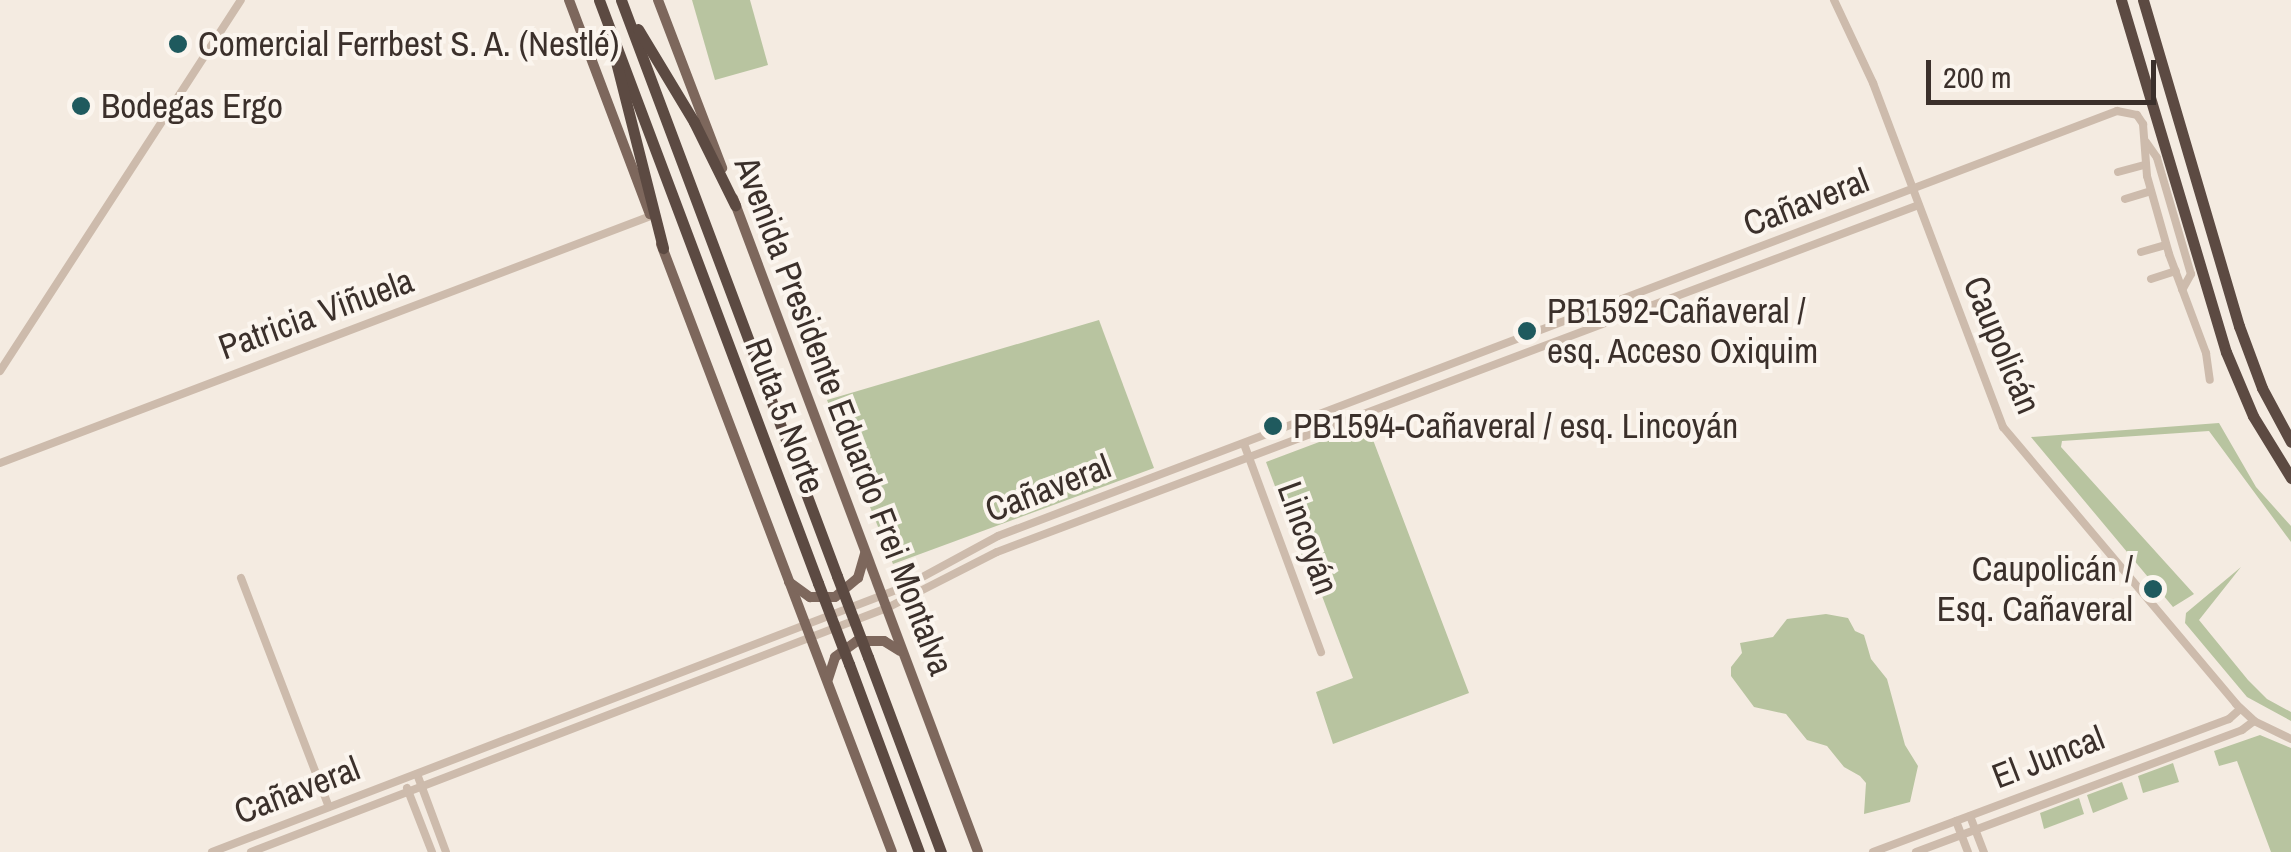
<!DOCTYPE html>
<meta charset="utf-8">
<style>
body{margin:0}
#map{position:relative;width:2291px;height:852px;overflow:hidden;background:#f4ebe1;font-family:"Archivo Narrow",sans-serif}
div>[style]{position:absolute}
.green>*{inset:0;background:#b8c4a0}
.minor>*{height:8px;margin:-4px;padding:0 4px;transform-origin:4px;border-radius:4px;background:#cdbbac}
.major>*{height:10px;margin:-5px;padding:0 5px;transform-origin:5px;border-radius:5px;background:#7d675c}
.highway>*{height:11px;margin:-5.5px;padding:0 5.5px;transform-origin:5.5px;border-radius:5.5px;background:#5c4a42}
.highway-bridge>*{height:11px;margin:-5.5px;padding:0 5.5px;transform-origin:5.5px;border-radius:5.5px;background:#5c4a42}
.dots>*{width:28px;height:28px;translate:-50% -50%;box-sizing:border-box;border:5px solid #fbf5ee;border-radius:50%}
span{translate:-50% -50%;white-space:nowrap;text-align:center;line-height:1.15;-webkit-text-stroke:8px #fbf5ee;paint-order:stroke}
.poi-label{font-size:35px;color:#3b302b}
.left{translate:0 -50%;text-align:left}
.right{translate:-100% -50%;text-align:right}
.street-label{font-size:35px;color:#3b302b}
.scale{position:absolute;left:1926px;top:60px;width:230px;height:45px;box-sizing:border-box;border:5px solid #3b302b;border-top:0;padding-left:12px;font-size:30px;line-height:35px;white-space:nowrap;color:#3b302b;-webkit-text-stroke:8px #fbf5ee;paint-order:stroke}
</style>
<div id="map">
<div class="green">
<div style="clip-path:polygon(692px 0,750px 0,768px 65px,715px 80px)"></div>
<div style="clip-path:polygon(1099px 320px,1154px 468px,893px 564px,827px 400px)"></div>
<div style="clip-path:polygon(2219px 423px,2256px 487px,2291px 526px,2291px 542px,2209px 431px,2062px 441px,2061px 447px,2194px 594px,2173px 607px,2031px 437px)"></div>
<div style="clip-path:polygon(1367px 424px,1469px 693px,1333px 744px,1316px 692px,1353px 678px,1322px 596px,1312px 586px,1266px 462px)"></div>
<div style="clip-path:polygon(2241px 567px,2199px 620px,2248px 680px,2267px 699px,2291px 712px,2291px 721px,2247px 697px,2185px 623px,2186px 613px)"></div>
<div style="clip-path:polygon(1826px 614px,1848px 618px,1855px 631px,1864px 635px,1871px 659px,1887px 679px,1905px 745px,1918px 766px,1910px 802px,1864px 814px,1866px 783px,1860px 776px,1844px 767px,1827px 746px,1807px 740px,1786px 714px,1754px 707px,1731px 676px,1731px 667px,1742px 653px,1740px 643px,1773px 637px,1787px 619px)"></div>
<div style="clip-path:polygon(2260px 735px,2291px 748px,2291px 852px,2271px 852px,2237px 761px,2219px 766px,2214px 751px)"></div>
<div style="clip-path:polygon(2173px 763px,2179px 782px,2143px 793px,2138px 776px)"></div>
<div style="clip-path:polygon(2122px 782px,2128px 799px,2093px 813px,2087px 795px)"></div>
<div style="clip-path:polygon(2079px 798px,2084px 814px,2044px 829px,2040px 813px)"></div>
</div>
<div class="minor">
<div style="left:1834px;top:0;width:92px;rotate:64.8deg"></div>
<div style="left:1873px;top:83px;width:368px;rotate:69.3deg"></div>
<div style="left:2003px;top:427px;width:362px;rotate:49.9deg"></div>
<div style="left:2236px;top:704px;width:25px;rotate:43deg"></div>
<div style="left:2254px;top:721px;width:41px;rotate:25.9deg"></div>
<div style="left:2146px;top:142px;width:19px;rotate:55deg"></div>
<div style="left:2157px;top:158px;width:121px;rotate:73.7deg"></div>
<div style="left:2191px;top:274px;width:18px;rotate:119deg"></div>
<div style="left:2118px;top:172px;width:28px;rotate:-15deg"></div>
<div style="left:2125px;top:199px;width:27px;rotate:-17deg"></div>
<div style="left:2141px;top:252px;width:26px;rotate:-16deg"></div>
<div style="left:2151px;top:279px;width:26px;rotate:-18deg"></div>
<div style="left:0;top:371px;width:442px;rotate:-57deg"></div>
<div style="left:1244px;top:444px;width:222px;rotate:69.7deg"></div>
<div style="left:0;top:463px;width:696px;rotate:-20.78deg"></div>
<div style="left:241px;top:578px;width:245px;rotate:69deg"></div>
<div style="left:417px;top:774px;width:83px;rotate:69.6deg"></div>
<div style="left:407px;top:788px;width:69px;rotate:68.7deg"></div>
<div style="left:1970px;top:816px;width:39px;rotate:69deg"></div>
<div style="left:1956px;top:821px;width:33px;rotate:69deg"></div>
<div style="left:212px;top:852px;width:741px;rotate:-20.95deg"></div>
<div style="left:904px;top:587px;width:107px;rotate:-28.5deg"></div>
<div style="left:998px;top:536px;width:1197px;rotate:-20.8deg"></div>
<div style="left:2117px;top:111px;width:20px;rotate:11deg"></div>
<div style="left:2137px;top:115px;width:11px;rotate:56deg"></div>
<div style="left:2143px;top:124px;width:52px;rotate:85.6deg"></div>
<div style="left:2147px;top:176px;width:81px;rotate:74.2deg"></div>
<div style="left:2169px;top:254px;width:106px;rotate:69.5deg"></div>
<div style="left:2206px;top:353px;width:27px;rotate:82deg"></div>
<div style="left:251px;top:852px;width:681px;rotate:-20.99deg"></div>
<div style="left:887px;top:608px;width:123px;rotate:-27deg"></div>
<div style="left:997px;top:552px;width:982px;rotate:-20.63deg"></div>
<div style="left:1873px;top:852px;width:380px;rotate:-20.5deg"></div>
<div style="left:2229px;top:719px;width:15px;rotate:-42deg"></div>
<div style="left:1916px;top:852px;width:348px;rotate:-20.5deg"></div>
<div style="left:2242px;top:730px;width:15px;rotate:-37deg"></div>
</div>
<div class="major">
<div style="left:569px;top:0;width:229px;rotate:69.3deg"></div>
<div style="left:658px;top:0;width:180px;rotate:69.1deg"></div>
<div style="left:733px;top:198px;width:698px;rotate:69.46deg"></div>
<div style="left:661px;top:244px;width:650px;rotate:69.2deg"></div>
<div style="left:789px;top:582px;width:26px;rotate:36deg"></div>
<div style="left:810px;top:597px;width:25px"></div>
<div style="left:835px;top:597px;width:30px;rotate:-40deg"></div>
<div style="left:858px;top:578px;width:26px;rotate:-74deg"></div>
<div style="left:828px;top:679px;width:23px;rotate:-72deg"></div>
<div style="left:835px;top:657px;width:27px;rotate:-36deg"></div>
<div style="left:857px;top:641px;width:27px"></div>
<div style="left:884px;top:641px;width:19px;rotate:32deg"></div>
</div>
<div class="highway">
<div style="left:599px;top:0;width:623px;rotate:69.41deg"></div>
<div style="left:621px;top:0;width:615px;rotate:69.44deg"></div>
<div style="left:2121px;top:0;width:367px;rotate:73.4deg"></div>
<div style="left:2226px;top:352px;width:69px;rotate:67.1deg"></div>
<div style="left:2253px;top:416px;width:73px;rotate:58.5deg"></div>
<div style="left:2143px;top:0;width:340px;rotate:73.6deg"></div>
<div style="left:2239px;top:326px;width:66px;rotate:69.6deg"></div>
<div style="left:2262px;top:388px;width:61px;rotate:61.8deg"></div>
<div style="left:638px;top:29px;width:109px;rotate:58.9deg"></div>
<div style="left:694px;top:122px;width:93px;rotate:63.7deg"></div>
<div style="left:616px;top:62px;width:192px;rotate:75.8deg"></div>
<div style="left:868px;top:657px;width:208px;rotate:69.5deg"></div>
<div style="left:849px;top:664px;width:201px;rotate:69.6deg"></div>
</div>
<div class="highway-bridge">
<div style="left:837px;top:576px;width:87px;rotate:69.1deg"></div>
<div style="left:818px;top:583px;width:87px;rotate:69.1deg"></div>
</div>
<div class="dots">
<div style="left:178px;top:44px;background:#1f5a5e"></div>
<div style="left:81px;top:106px;background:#1f5a5e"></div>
<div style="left:1527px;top:331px;background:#1f5a5e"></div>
<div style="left:1273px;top:426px;background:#1f5a5e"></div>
<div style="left:2153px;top:589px;background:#1f5a5e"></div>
</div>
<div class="poi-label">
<span class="left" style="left:198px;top:44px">Comercial Ferrbest S. A. (Nestlé)</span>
<span class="left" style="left:101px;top:106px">Bodegas Ergo</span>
<span class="left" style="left:1547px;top:331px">PB1592-Cañaveral /<br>esq. Acceso Oxiquim</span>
<span class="left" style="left:1293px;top:426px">PB1594-Cañaveral / esq. Lincoyán</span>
<span class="right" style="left:2133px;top:589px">Caupolicán /<br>Esq. Cañaveral</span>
</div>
<div class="street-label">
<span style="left:1806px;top:202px;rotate:-21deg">Cañaveral</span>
<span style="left:316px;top:314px;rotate:-20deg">Patricia Viñuela</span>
<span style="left:2002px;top:345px;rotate:67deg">Caupolicán</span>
<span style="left:785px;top:416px;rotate:69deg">Ruta 5 Norte</span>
<span style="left:844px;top:416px;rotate:69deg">Avenida Presidente Eduardo Frei Montalva</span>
<span style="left:1048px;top:488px;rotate:-21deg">Cañaveral</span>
<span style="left:1308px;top:538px;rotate:70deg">Lincoyán</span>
<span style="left:2048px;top:757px;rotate:-21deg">El Juncal</span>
<span style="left:297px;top:790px;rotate:-21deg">Cañaveral</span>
</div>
<div class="scale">200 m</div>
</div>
